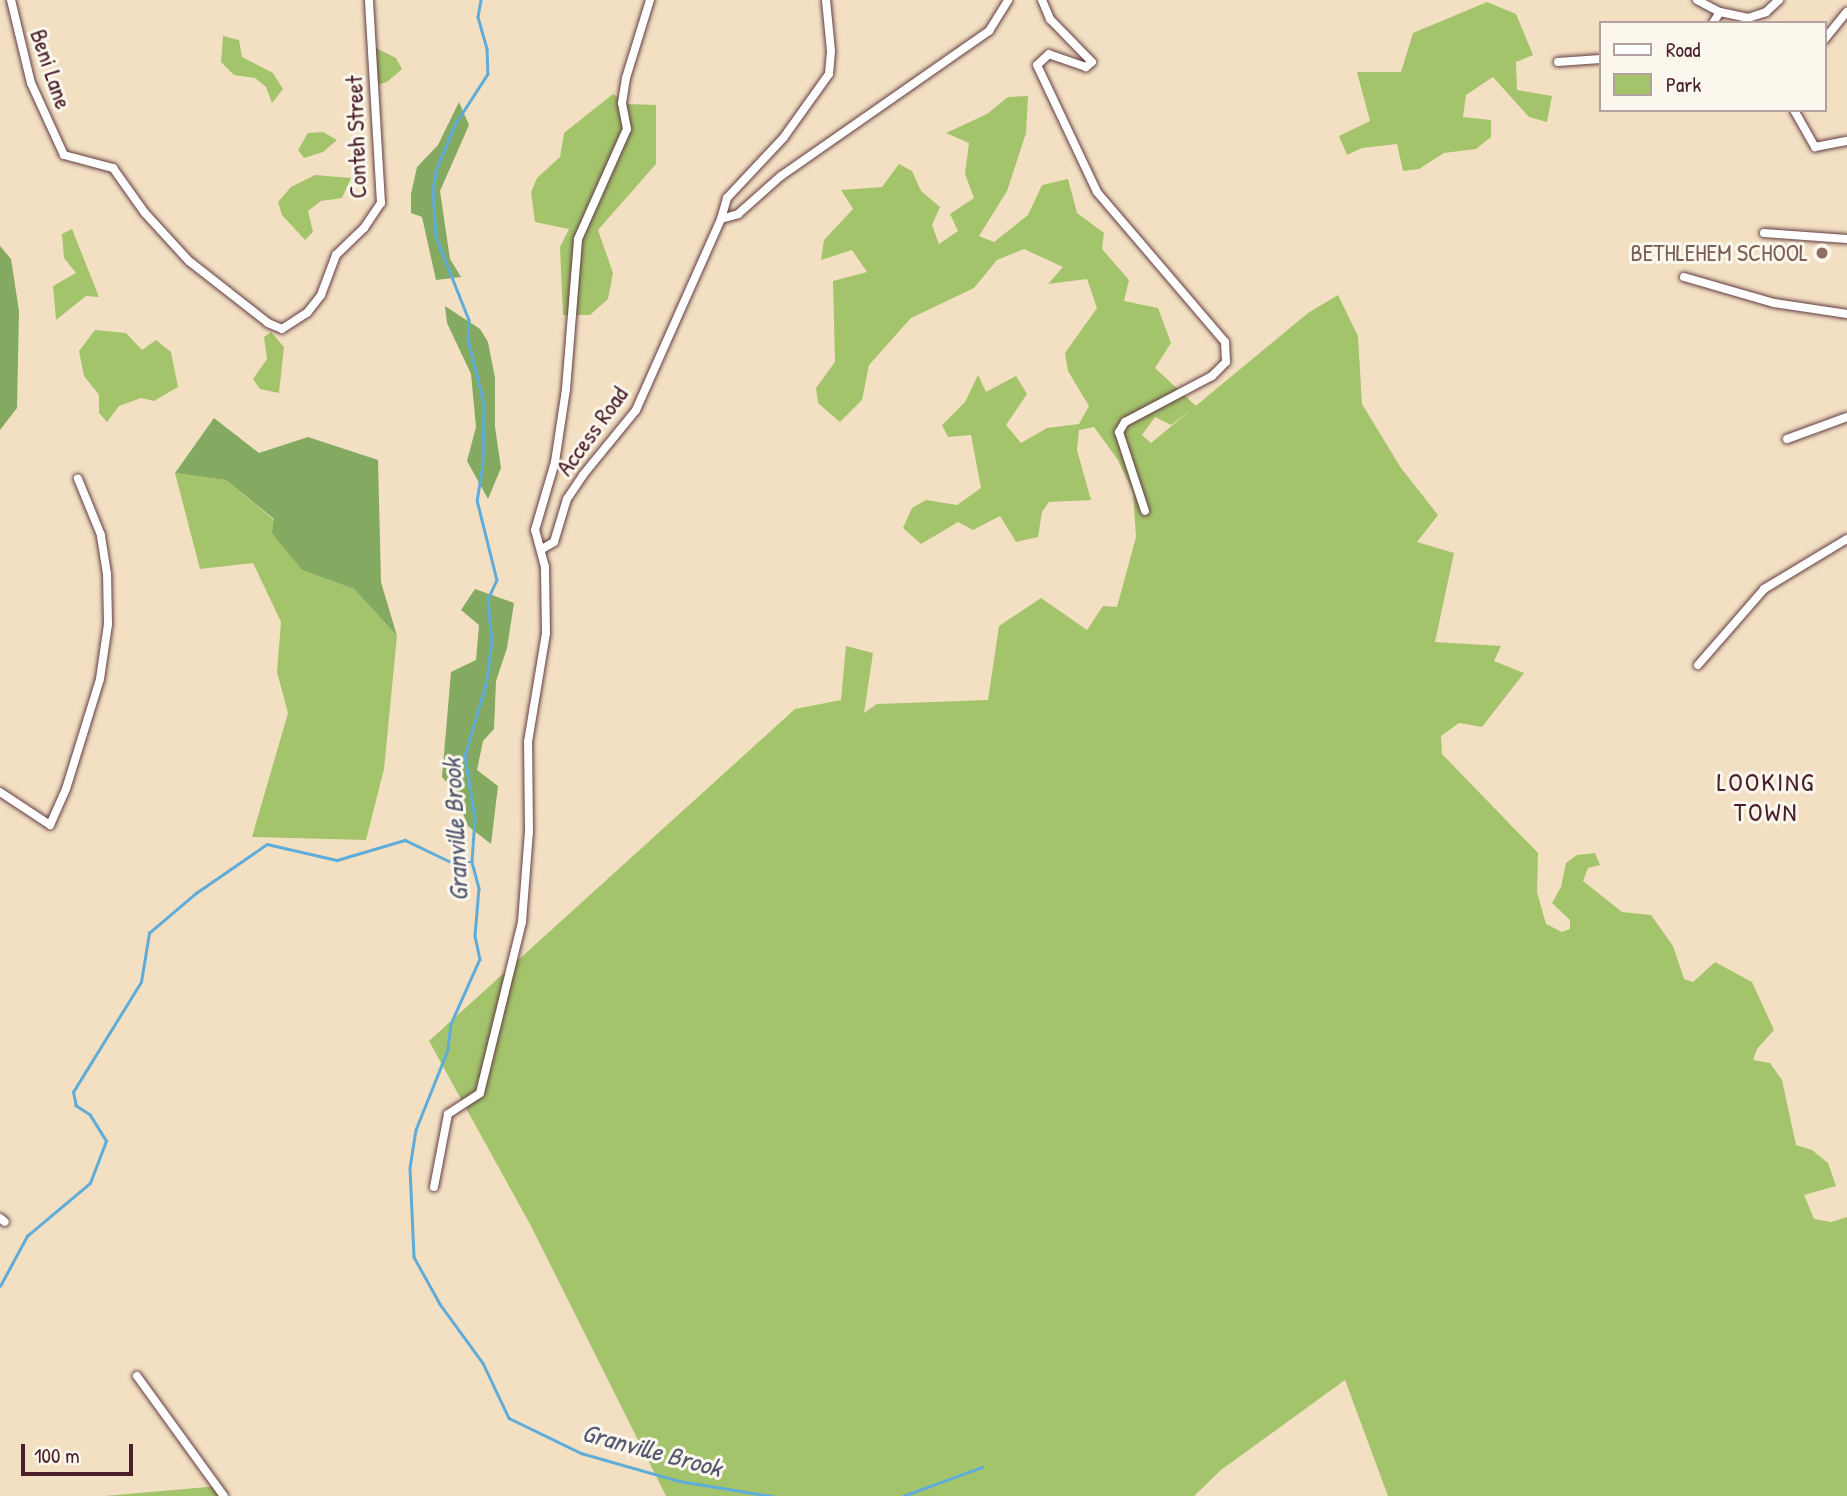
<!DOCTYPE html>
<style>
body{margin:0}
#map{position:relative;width:1847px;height:1496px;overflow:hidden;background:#f3e0c3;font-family:"Patrick Hand",sans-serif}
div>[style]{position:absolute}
.green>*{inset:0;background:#a4c46c}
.forest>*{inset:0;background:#83aa60}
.stream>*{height:2.5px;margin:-1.25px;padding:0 1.25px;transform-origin:1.25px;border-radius:1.25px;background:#60acd9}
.roads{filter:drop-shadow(0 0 2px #633c42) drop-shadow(0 0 2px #633c42)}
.minor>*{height:8px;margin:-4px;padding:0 4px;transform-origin:4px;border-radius:4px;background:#fff}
.dots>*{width:19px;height:19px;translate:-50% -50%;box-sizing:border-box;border:4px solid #fbf7ec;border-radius:50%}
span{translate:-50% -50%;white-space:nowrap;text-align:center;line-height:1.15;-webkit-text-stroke:6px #fbf7ec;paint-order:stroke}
.street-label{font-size:24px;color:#4a1f2b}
.education-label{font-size:24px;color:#785e54}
.right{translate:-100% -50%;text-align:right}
.neighbourhood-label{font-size:26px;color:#4a1f2b;letter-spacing:2px}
.water-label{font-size:26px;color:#535771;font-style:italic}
.legend{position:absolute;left:1599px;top:21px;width:228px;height:91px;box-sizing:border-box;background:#fbf7ec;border:2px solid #b4a19f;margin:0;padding:9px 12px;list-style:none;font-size:21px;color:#4a1f2b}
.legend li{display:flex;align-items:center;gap:14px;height:35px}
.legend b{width:35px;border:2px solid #b4a19f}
.scale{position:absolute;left:21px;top:1444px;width:112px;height:32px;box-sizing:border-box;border:4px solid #4a1f2b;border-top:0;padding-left:9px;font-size:21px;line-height:24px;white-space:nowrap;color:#4a1f2b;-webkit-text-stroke:5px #fbf7ec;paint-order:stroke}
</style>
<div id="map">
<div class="green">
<div style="clip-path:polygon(1487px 2px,1516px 14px,1533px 55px,1516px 62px,1517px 90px,1552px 96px,1547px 122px,1529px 117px,1493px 77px,1466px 95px,1463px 117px,1491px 120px,1491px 137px,1476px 149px,1444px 153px,1419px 169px,1403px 171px,1397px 144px,1362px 148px,1347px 155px,1339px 136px,1370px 121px,1357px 72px,1401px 72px,1413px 33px)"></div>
<div style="clip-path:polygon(223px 36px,239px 40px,242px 57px,273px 73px,283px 89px,272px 103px,266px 87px,255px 78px,234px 75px,221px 62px)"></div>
<div style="clip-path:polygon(372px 46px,396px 58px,402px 69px,387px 82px,376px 85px)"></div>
<div style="clip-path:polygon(613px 94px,627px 104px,656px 105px,656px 164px,598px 230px,613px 273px,608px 299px,590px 315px,563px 315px,560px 247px,569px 229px,535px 222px,531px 192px,537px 178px,560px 157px,564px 133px)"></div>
<div style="clip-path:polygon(1028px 96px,1026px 133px,1007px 191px,979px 236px,994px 242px,1028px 215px,1042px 185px,1068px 179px,1077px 213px,1104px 233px,1102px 249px,1129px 280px,1124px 301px,1158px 308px,1171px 343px,1155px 368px,1196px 406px,1171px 425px,1155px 417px,1142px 435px,1151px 443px,1308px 313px,1338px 295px,1358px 336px,1362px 404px,1401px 468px,1438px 515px,1417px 542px,1454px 553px,1435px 642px,1501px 646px,1494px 661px,1524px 673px,1482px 727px,1459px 723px,1441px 736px,1442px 754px,1538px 853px,1537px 892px,1546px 924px,1562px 932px,1570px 929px,1570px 920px,1552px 903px,1561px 887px,1566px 863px,1577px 855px,1595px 853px,1600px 865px,1588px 868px,1583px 881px,1622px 912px,1651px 915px,1673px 946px,1684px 979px,1693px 982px,1715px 962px,1752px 982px,1774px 1030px,1757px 1049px,1753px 1060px,1770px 1063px,1782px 1080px,1796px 1145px,1812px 1150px,1828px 1163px,1836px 1186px,1804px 1195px,1814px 1219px,1831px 1222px,1847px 1217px,1847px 1496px,1388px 1496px,1345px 1380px,1221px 1470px,1194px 1496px,666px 1496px,531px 1226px,429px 1041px,795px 709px,841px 700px,846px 646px,873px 653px,864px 713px,877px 704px,988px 700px,999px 626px,1041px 598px,1087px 630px,1103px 606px,1117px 607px,1136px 537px,1133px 492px,1118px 460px,1094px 427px,1079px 430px,1077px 450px,1091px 500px,1049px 502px,1042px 512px,1038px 537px,1016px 542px,1000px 516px,973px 530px,958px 522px,921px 544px,903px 528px,912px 508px,926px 500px,957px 505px,981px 488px,971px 435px,948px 437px,942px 425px,965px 402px,978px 375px,986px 392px,1016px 376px,1027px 394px,1006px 425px,1021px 443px,1047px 428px,1079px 424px,1089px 406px,1068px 371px,1065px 353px,1097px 308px,1087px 279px,1048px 284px,1063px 267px,1024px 249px,997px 260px,974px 288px,911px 318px,869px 365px,862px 400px,840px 422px,818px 403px,816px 388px,835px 362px,833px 281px,867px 272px,852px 250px,821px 260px,824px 240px,853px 209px,841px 190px,882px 187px,899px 164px,912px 171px,921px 191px,940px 207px,932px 225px,939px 244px,958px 231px,950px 214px,974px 198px,965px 174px,969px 143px,946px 133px,987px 114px,1008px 97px)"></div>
<div style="clip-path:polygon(323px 132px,337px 140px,323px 152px,304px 158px,298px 150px,308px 133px)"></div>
<div style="clip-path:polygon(315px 175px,351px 178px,342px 198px,321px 201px,308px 211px,313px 232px,305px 240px,282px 215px,278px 202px,291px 187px)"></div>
<div style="clip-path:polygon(72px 229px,99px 297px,86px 296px,56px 320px,53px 286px,76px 273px,64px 258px,62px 234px)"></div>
<div style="clip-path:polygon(95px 330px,126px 333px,142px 350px,156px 340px,171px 352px,178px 387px,154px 401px,141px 398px,119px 406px,107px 422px,99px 413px,99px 395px,84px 376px,79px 351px)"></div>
<div style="clip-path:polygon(271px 332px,284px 347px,279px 393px,260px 389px,253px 379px,267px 359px,264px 337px)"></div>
<div style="clip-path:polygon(175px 473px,226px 480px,274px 520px,302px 570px,354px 589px,397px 636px,384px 769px,366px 840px,252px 837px,288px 713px,277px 672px,281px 622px,253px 563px,200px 569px)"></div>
<div style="clip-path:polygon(218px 1486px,223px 1496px,105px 1496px)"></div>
</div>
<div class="forest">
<div style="clip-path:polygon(459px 102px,469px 125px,440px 191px,450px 259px,461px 277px,436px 280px,422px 217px,411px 213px,411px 194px,417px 167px,438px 145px)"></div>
<div style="clip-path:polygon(0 246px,11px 259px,19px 311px,17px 408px,0 430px)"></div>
<div style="clip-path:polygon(445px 306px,480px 329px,488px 342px,495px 378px,495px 427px,501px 468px,488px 499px,467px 461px,476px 427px,471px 374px,447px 323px)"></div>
<div style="clip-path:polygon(214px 418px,259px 453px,308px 437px,378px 460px,381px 582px,397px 636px,354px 589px,302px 570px,272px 533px,274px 519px,226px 480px,175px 473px)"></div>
<div style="clip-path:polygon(475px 589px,514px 603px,507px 648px,496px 681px,494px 729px,483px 741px,477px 770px,498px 786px,491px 844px,468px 826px,454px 791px,442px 777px,451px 672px,476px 660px,479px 625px,461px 610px)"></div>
</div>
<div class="stream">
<div style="left:481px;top:0;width:17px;rotate:100deg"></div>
<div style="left:478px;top:17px;width:32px;rotate:74deg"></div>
<div style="left:487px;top:48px;width:26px;rotate:88deg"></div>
<div style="left:488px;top:74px;width:61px;rotate:122.9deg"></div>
<div style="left:455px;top:125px;width:50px;rotate:112.4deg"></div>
<div style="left:436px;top:171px;width:22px;rotate:98deg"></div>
<div style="left:433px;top:193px;width:44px;rotate:86.1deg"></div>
<div style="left:436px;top:237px;width:89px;rotate:68.3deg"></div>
<div style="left:469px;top:320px;width:18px;rotate:93deg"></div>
<div style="left:468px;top:338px;width:68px;rotate:76.4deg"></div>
<div style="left:484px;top:404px;width:60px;rotate:91deg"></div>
<div style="left:483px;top:464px;width:36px;rotate:99deg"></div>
<div style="left:477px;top:500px;width:82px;rotate:76deg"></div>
<div style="left:497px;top:580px;width:21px;rotate:115deg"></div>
<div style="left:488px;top:599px;width:43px;rotate:84.7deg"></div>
<div style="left:492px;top:642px;width:43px;rotate:97.9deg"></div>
<div style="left:486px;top:685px;width:74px;rotate:106.5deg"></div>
<div style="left:465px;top:756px;width:63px;rotate:80.8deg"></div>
<div style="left:475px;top:818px;width:44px;rotate:93.9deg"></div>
<div style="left:472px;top:862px;width:27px;rotate:75deg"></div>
<div style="left:479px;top:888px;width:48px;rotate:94.8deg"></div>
<div style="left:475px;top:936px;width:24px;rotate:78deg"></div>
<div style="left:480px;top:959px;width:71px;rotate:114deg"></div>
<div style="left:451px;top:1024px;width:26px;rotate:97deg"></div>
<div style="left:448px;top:1050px;width:86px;rotate:111.8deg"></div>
<div style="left:416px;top:1130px;width:38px;rotate:99deg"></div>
<div style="left:410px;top:1168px;width:89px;rotate:87.4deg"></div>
<div style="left:414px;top:1257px;width:54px;rotate:61deg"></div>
<div style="left:440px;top:1304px;width:73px;rotate:53.9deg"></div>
<div style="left:483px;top:1363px;width:61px;rotate:64.7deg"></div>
<div style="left:509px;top:1418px;width:80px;rotate:25.9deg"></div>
<div style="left:581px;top:1453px;width:102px;rotate:15.9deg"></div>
<div style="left:679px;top:1481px;width:94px;rotate:9.2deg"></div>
<div style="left:0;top:1286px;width:57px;rotate:-61.6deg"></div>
<div style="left:27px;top:1236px;width:82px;rotate:-40.1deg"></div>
<div style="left:90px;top:1183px;width:45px;rotate:-69.1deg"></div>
<div style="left:106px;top:1141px;width:31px;rotate:-122deg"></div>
<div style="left:90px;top:1115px;width:17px;rotate:-147deg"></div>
<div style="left:76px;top:1106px;width:14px;rotate:-102deg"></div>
<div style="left:73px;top:1092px;width:129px;rotate:-58.3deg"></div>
<div style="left:141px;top:982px;width:50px;rotate:-80.7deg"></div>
<div style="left:149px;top:933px;width:62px;rotate:-40.4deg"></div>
<div style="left:196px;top:893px;width:86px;rotate:-34.6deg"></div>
<div style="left:267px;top:844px;width:72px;rotate:12.9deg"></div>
<div style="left:337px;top:860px;width:71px;rotate:-16.4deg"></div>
<div style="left:405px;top:840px;width:51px;rotate:25.6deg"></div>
<div style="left:451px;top:862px;width:21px"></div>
<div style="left:903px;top:1496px;width:84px;rotate:-20.2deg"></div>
</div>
<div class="roads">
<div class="minor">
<div style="left:11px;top:0;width:85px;rotate:76.5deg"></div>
<div style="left:31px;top:83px;width:79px;rotate:65.4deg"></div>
<div style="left:64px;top:155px;width:51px;rotate:14.9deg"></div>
<div style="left:113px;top:168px;width:55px;rotate:54.6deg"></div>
<div style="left:145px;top:213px;width:65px;rotate:47.5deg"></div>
<div style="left:189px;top:261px;width:100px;rotate:38.1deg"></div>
<div style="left:268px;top:323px;width:15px;rotate:23deg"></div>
<div style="left:282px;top:329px;width:30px;rotate:-33deg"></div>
<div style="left:307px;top:313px;width:23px;rotate:-52deg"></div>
<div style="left:321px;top:295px;width:43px;rotate:-69.4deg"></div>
<div style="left:336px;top:255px;width:39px;rotate:-44deg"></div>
<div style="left:364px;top:228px;width:30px;rotate:-56deg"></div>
<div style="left:381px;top:203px;width:203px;rotate:-93.4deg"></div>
<div style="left:1042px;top:0;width:21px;rotate:67deg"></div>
<div style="left:1050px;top:19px;width:60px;rotate:45.7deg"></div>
<div style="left:1092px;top:62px;width:8px;rotate:140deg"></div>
<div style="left:1086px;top:67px;width:39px;rotate:-161deg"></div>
<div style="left:1049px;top:54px;width:16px;rotate:137deg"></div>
<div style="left:1037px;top:65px;width:140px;rotate:64.7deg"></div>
<div style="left:1097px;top:192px;width:197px;rotate:49.5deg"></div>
<div style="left:1225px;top:342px;width:20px;rotate:87deg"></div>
<div style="left:1226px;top:362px;width:20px;rotate:135deg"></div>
<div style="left:1212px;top:376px;width:98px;rotate:152.1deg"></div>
<div style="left:1125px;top:422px;width:12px;rotate:121deg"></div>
<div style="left:1119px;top:432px;width:83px;rotate:71.8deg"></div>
<div style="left:1697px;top:0;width:26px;rotate:28deg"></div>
<div style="left:1720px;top:12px;width:29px;rotate:12deg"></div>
<div style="left:1748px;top:18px;width:19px;rotate:-18deg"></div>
<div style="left:1766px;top:12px;width:18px;rotate:-43deg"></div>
<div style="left:1713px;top:23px;width:13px;rotate:-58deg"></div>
<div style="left:1824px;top:40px;width:36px;rotate:-51deg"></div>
<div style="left:1558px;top:62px;width:42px;rotate:-4.1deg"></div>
<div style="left:1794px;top:110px;width:43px;rotate:60.4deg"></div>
<div style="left:1815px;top:147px;width:33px;rotate:-11deg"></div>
<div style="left:721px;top:219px;width:22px;rotate:-74deg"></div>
<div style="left:727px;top:198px;width:83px;rotate:-46.9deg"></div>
<div style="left:784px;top:137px;width:77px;rotate:-54.5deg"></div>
<div style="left:829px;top:74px;width:23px;rotate:-85deg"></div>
<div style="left:831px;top:51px;width:51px;rotate:-95.6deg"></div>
<div style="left:1764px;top:233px;width:83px;rotate:4.1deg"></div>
<div style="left:1684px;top:277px;width:94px;rotate:16.1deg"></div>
<div style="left:1774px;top:303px;width:74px;rotate:8.6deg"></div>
<div style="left:1787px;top:439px;width:64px;rotate:-20.1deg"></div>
<div style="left:542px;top:549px;width:14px;rotate:-30deg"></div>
<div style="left:554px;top:542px;width:45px;rotate:-73.2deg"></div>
<div style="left:567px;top:499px;width:29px;rotate:-56deg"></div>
<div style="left:583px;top:475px;width:84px;rotate:-50.8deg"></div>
<div style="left:636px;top:410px;width:209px;rotate:-66deg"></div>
<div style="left:721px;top:219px;width:18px;rotate:-16deg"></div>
<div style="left:738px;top:214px;width:57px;rotate:-41.5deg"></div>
<div style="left:781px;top:176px;width:254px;rotate:-34.9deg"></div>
<div style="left:989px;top:31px;width:36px;rotate:-58deg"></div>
<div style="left:1698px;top:665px;width:101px;rotate:-49deg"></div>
<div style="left:1764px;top:589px;width:97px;rotate:-31.1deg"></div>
<div style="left:0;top:792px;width:60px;rotate:33.4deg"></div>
<div style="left:50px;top:825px;width:39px;rotate:-66deg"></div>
<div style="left:66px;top:789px;width:115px;rotate:-72.8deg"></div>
<div style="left:100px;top:679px;width:56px;rotate:-81.7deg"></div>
<div style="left:108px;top:624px;width:50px;rotate:-91.1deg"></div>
<div style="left:107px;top:574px;width:39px;rotate:-99deg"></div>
<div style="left:101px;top:535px;width:61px;rotate:-112.3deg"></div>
<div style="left:434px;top:1187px;width:74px;rotate:-79.1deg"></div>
<div style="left:448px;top:1114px;width:38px;rotate:-33deg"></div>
<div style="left:480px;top:1093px;width:176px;rotate:-76.2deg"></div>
<div style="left:522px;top:922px;width:90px;rotate:-85.6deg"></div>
<div style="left:529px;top:832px;width:90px;rotate:-90.6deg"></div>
<div style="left:528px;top:742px;width:110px;rotate:-80.6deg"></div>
<div style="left:546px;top:633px;width:66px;rotate:-90.9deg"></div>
<div style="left:545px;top:567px;width:38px;rotate:-105deg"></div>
<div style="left:535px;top:530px;width:71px;rotate:-73.6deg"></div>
<div style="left:555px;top:462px;width:74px;rotate:-81.4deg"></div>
<div style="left:566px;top:389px;width:150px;rotate:-85.4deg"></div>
<div style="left:578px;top:239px;width:120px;rotate:-66deg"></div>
<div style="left:627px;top:129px;width:26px;rotate:-101deg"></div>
<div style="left:622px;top:103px;width:25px;rotate:-81deg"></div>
<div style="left:626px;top:78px;width:82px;rotate:-72.9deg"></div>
<div style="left:0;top:1218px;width:6px;rotate:39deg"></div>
<div style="left:137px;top:1376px;width:148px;rotate:54.1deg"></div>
</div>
</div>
<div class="dots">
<div style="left:1822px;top:253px;background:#8d6e63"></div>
</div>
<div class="street-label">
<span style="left:51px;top:69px;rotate:71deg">Beni Lane</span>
<span style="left:356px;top:137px;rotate:-92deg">Conteh Street</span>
<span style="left:592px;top:431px;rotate:-54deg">Access Road</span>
</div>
<div class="education-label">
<span class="right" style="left:1808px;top:253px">BETHLEHEM SCHOOL</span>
</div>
<div class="neighbourhood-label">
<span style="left:1766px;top:797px">LOOKING<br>TOWN</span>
</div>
<div class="water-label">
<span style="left:455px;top:830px;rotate:-93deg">Granville Brook</span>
<span style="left:652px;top:1450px;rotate:15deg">Granville Brook</span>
</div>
<ul class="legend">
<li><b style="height:9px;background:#fff"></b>Road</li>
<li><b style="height:19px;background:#a4c46c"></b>Park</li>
</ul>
<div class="scale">100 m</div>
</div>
